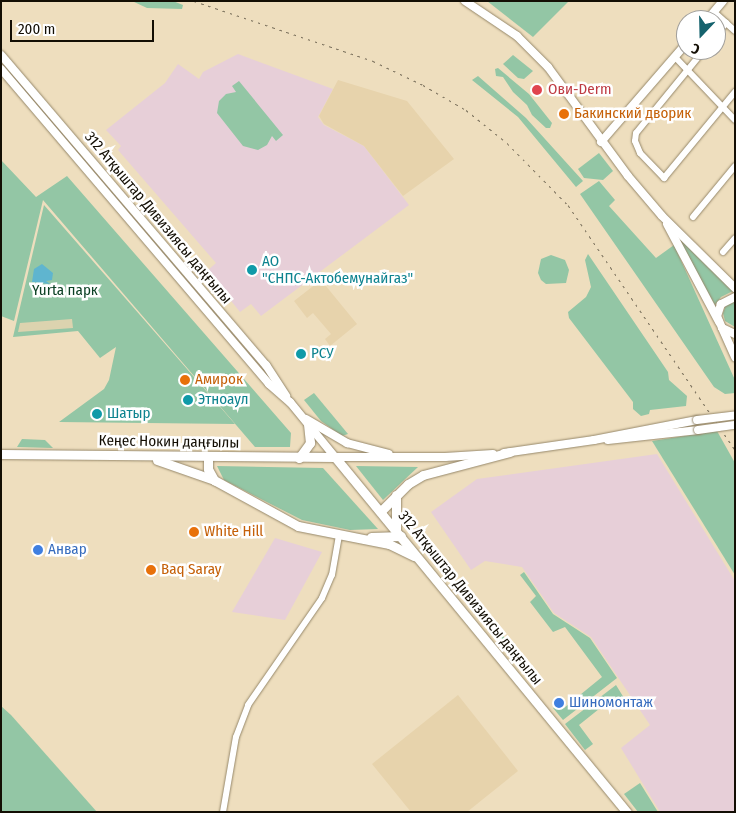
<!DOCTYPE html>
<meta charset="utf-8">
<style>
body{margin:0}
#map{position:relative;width:736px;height:813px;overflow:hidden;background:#eedebe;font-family:"Fira Sans Condensed",sans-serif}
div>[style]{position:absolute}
.commercial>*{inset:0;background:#e7cfd8}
.built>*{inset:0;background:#e7d3ac}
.green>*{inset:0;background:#93c6a5}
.sand>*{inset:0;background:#dcd3af}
.water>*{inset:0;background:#5fb5cf}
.roads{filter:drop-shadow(0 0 1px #96886a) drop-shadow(0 0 1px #96886a)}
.minor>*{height:6px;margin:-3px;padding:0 3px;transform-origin:3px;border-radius:3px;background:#fff}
.major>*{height:8px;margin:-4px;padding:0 4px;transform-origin:4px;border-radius:4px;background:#fff}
.highway>*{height:9px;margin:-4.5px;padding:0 4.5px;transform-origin:4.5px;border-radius:4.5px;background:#fff}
.rail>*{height:1px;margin-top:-0.5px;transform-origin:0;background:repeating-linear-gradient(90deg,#7b715d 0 2.5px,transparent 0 7.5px)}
.bridges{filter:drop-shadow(0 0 1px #96886a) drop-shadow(0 0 1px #96886a)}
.major-bridge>*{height:8px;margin:-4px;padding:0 4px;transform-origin:4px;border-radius:4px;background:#fff}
.dots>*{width:14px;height:14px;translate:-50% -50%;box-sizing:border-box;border:2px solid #fff;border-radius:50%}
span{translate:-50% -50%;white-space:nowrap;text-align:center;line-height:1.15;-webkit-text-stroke:5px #fff;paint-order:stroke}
.health-label{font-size:15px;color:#be3a42}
.left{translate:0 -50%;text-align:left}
.food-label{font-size:15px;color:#c56008}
.street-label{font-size:15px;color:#130e04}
.culture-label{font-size:15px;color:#0d838f}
.park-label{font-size:15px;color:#0c4125}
.shop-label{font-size:15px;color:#366cbe}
.frame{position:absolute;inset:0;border:2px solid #130e04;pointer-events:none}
.north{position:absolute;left:676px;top:10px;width:50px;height:50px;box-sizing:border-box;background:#fff;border:1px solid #a19f9b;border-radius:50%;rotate:201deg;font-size:14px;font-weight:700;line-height:20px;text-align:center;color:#130e04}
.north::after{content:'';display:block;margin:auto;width:18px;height:22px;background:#15626d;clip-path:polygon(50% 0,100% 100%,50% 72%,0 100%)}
.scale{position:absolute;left:10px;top:20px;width:144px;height:22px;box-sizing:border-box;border:2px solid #130e04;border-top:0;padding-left:6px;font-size:15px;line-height:18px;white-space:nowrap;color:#130e04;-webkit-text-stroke:4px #fff;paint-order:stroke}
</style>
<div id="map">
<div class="commercial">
<div style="clip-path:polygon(238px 54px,333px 89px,318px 117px,324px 125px,364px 146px,409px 205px,261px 316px,251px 304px,240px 312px,207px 271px,216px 263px,118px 150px,121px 146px,106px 130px,165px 83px,178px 64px,199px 79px,203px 72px)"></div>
<div style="clip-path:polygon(657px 454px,735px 581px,735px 812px,660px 812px,621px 748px,650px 725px,591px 637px,554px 613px,522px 567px,485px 561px,471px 570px,431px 512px,477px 479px)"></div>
<div style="clip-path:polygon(275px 538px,322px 552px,285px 620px,232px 612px)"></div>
</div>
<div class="built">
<div style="clip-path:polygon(338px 80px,407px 101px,454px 159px,403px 196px,364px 146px,324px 124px,319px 116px)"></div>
<div style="clip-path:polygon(321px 280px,357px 324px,330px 346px,325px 339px,331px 334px,313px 313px,307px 318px,294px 301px)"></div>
<div style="clip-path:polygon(458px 695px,518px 771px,467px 812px,411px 812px,372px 764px)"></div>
</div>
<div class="green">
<div style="clip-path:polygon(132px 1px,173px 1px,183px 5px,182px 9px,147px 8px)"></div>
<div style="clip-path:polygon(487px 1px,569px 1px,533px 37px)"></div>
<div style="clip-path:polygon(513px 55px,533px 71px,524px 79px,518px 78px,503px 64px)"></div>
<div style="clip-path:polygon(498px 68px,529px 94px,552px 123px,550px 128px,546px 128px,532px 115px,527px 105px,513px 92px,503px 77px,496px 76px,495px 69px)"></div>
<div style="clip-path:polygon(478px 76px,526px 118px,583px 181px,576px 187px,518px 117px,472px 80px)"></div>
<div style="clip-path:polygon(239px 81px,283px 135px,276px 141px,272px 136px,267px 145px,258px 150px,243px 146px,217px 113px,219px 101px,226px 94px,236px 92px,232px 86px)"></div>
<div style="clip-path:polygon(599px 153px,613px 171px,603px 180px,584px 178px,578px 169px)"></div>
<div style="clip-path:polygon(1px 160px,36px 197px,67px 176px,291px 433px,290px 447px,255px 447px,43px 200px,14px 321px,1px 316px)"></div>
<div style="clip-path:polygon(599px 181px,615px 200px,609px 206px,656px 258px,674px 245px,735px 380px,735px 393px,725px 394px,714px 387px,580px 194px)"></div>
<div style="clip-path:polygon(44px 205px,235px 424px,59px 422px,104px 389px,109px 380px,116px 347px,100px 358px,78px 331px,13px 337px)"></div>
<div style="clip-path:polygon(677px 236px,733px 291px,721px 297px,715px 305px)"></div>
<div style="clip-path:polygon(588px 254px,668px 372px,669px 380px,687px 396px,686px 406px,650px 410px,649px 414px,641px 416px,633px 409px,633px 402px,569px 318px,568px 312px,586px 297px,591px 287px,585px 260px)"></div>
<div style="clip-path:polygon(551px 255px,565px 260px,569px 270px,566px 283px,546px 284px,541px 280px,538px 273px,541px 259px)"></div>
<div style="clip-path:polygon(735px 301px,735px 327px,725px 321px,723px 313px,726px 305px)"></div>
<div style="clip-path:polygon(314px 393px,348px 434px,342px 436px,321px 421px,304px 400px)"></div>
<div style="clip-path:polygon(717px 431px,735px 463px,735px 575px,652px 441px)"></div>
<div style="clip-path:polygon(22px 439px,45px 440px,53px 448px,17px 447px)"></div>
<div style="clip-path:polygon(217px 466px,323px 468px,378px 529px,350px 530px,302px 520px,224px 480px)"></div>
<div style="clip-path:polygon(356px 466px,418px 467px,383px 500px)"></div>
<div style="clip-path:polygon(524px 572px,553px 614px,590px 638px,617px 678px,563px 720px,553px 708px,560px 703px,564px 708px,602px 677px,565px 627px,553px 632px,530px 602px,536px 596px,520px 575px)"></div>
<div style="clip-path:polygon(484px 623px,495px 626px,514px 649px,514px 660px)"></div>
<div style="clip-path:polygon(616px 685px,624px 698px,616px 704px,609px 701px,579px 725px,593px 744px,585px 750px,565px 724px)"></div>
<div style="clip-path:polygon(1px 706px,11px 715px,97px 812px,1px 812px)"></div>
<div style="clip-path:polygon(640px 783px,658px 812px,638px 812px,624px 794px)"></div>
</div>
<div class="sand">
<div style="clip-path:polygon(72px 319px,73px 328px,18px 332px,20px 323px)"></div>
</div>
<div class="water">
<div style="clip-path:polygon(42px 264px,53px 273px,52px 280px,46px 281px,50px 284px,32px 282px,34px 269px)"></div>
</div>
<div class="roads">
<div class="minor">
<div style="left:714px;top:12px;width:28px;rotate:42deg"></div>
<div style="left:716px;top:35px;width:16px;rotate:-50deg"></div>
<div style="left:704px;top:50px;width:107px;rotate:129.3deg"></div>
<div style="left:636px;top:133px;width:8px;rotate:97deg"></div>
<div style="left:635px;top:141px;width:13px;rotate:67deg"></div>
<div style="left:640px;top:153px;width:35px;rotate:46deg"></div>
<div style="left:664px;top:178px;width:112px;rotate:-50.5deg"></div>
<div style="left:675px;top:57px;width:87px;rotate:46.4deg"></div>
<div style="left:693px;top:217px;width:66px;rotate:-50.5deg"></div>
<div style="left:723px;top:252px;width:18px;rotate:-49deg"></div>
<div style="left:223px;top:812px;width:76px;rotate:-80.2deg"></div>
<div style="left:236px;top:737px;width:34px;rotate:-69deg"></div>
<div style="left:248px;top:705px;width:130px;rotate:-55.3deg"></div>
<div style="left:322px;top:598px;width:25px;rotate:-67deg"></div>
<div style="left:332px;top:575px;width:40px;rotate:-80deg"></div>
</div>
<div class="major">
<div style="left:465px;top:1px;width:63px;rotate:33.9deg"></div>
<div style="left:517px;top:36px;width:44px;rotate:45deg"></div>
<div style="left:548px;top:67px;width:135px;rotate:53.7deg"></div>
<div style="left:628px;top:176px;width:52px;rotate:49.6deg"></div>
<div style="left:662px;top:216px;width:103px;rotate:44.6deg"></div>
<div style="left:707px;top:20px;width:25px;rotate:-50deg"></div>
<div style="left:1px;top:55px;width:408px;rotate:49.5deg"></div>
<div style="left:266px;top:365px;width:37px;rotate:57deg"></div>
<div style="left:1px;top:69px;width:414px;rotate:49.6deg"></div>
<div style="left:269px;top:384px;width:28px;rotate:41deg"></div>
<div style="left:290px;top:402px;width:71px;rotate:50.7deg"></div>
<div style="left:335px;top:457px;width:110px"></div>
<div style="left:445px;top:457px;width:48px;rotate:-3.6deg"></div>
<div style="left:601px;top:142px;width:130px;rotate:-49.1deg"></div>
<div style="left:667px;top:224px;width:111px;rotate:62deg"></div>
<div style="left:735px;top:297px;width:16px;rotate:153deg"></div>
<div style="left:721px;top:304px;width:13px;rotate:108deg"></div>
<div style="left:717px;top:316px;width:13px;rotate:67deg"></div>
<div style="left:722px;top:328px;width:14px;rotate:25deg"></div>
<div style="left:723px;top:330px;width:30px;rotate:66deg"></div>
<div style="left:306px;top:419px;width:48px;rotate:30.3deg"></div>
<div style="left:347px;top:443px;width:43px;rotate:14.7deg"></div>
<div style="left:608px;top:440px;width:91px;rotate:-6.3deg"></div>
<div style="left:504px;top:453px;width:91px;rotate:-8.2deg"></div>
<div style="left:594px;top:440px;width:105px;rotate:-11deg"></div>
</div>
<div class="highway">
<div style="left:1px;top:454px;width:334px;rotate:0.5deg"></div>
<div style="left:335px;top:457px;width:460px;rotate:50.6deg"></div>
<div style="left:208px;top:457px;width:12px;rotate:90deg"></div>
<div style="left:208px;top:469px;width:13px;rotate:61deg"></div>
<div style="left:299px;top:458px;width:19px;rotate:-54deg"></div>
<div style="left:310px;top:443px;width:19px;rotate:-96deg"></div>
<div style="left:157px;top:460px;width:60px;rotate:19.3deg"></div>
<div style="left:214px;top:480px;width:96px;rotate:28.7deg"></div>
<div style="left:298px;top:526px;width:93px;rotate:11.2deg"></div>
<div style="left:389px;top:544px;width:28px;rotate:26deg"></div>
<div style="left:381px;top:511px;width:38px;rotate:-45deg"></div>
<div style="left:408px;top:484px;width:17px;rotate:-31deg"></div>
<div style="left:423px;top:475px;width:90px;rotate:-14.8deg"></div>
<div style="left:396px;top:529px;width:34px;rotate:-90deg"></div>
<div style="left:371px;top:537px;width:30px;rotate:-2deg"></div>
</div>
</div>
<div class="rail">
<div style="left:194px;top:1px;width:189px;rotate:18.5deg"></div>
<div style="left:373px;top:61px;width:55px;rotate:25.6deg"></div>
<div style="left:423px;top:85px;width:50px;rotate:30.2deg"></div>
<div style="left:466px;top:110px;width:53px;rotate:38.8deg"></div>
<div style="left:507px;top:143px;width:87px;rotate:45.5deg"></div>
<div style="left:568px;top:205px;width:297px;rotate:55.7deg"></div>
</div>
<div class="bridges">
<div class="major-bridge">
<div style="left:697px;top:420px;width:38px;rotate:-7deg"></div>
<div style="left:698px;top:430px;width:37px;rotate:-8deg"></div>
</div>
</div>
<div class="dots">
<div style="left:537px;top:90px;background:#e0444e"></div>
<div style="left:564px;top:114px;background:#e8710a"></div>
<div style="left:252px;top:270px;background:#0f9aa8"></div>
<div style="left:301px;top:354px;background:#0f9aa8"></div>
<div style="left:185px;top:380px;background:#e8710a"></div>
<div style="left:188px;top:400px;background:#0f9aa8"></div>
<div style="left:97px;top:414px;background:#0f9aa8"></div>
<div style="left:194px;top:532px;background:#e8710a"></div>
<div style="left:38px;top:550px;background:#3f7fe0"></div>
<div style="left:151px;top:570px;background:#e8710a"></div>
<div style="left:559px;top:703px;background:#3f7fe0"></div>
</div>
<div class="health-label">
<span class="left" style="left:548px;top:90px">Ови-Derm</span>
</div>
<div class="food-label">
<span class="left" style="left:574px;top:114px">Бакинский дворик</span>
<span class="left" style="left:195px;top:380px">Амирок</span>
<span class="left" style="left:204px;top:532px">White Hill</span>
<span class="left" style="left:161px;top:570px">Baq Saray</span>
</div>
<div class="street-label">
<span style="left:158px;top:218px;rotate:50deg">312 Атқыштар Дивизиясы даңғылы</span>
<span style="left:169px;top:442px;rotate:1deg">Кеңес Нокин даңғылы</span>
<span style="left:470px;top:598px;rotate:51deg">312 Атқыштар Дивизиясы даңғылы</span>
</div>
<div class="culture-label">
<span class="left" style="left:262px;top:270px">АО<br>"СНПС-Актобемунайгаз"</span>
<span class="left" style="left:311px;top:354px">РСУ</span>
<span class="left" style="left:198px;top:400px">Этноаул</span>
<span class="left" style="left:107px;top:414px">Шатыр</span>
</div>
<div class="park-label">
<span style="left:65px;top:291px">Yurta парк</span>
</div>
<div class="shop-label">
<span class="left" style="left:48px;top:550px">Анвар</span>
<span class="left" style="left:569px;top:703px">Шиномонтаж</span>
</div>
<div class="frame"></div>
<div class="north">С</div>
<div class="scale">200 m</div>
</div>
